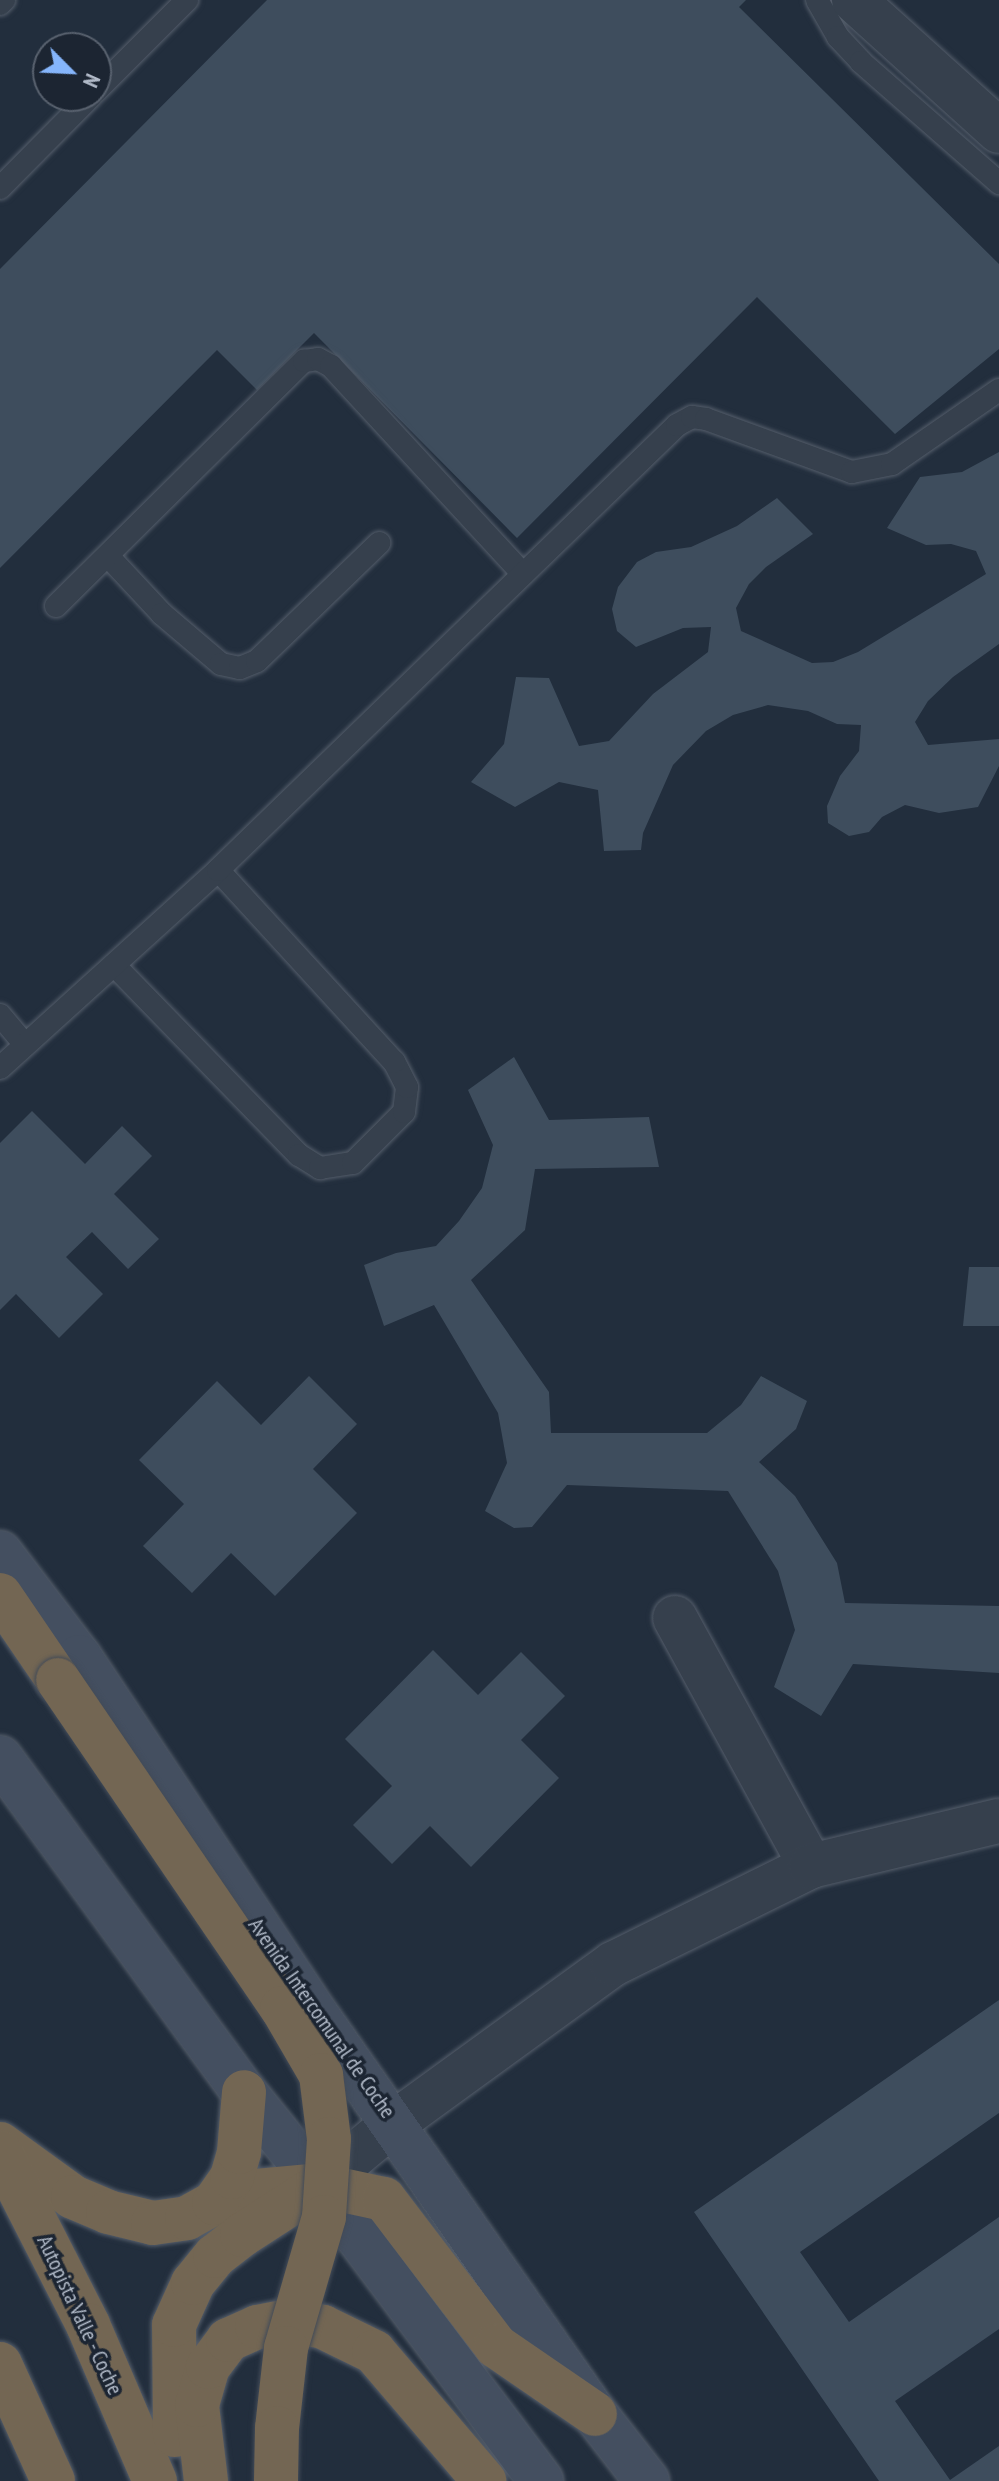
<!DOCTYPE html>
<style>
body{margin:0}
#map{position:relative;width:999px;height:2481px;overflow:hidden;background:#222e3d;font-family:"PT Sans Narrow",sans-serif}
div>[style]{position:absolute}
.building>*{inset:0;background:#3e4d5d}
.roads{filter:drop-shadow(0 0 2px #555e6b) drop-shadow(0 0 2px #555e6b)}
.lane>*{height:22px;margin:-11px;padding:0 11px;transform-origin:11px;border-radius:11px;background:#36404d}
.street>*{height:44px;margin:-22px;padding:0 22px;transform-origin:22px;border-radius:22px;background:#36404d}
.secondary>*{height:44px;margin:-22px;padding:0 22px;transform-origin:22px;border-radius:22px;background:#444f60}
.highway>*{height:44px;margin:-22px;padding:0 22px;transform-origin:22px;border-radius:22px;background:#736653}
.bridges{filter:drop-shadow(0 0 2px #424b58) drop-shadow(0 0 2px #424b58)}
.highway-bridge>*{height:44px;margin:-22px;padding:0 22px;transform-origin:22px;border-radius:22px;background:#736653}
span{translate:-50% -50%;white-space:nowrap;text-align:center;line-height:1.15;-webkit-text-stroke:7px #1c2532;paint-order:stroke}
.street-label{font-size:22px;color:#b2bbc9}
.north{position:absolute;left:32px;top:32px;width:80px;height:80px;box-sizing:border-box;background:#1c2532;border:2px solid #58616e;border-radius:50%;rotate:114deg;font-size:22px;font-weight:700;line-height:32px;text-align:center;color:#b2bbc9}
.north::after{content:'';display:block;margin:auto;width:28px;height:36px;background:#85b5fb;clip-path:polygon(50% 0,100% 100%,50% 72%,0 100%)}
</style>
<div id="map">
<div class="building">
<div style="clip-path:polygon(267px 0,746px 0,739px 7px,999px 264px,999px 349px,895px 434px,757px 297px,517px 538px,314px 333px,257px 390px,217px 350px,0 568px,0 269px)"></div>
<div style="clip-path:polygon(999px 452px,999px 644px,953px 677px,928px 701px,915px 722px,928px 745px,999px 739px,999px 766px,978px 807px,939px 813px,905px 805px,882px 817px,869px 832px,849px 836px,828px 823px,827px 806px,840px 776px,859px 751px,861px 725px,837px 724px,808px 711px,768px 705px,733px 715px,706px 731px,673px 765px,643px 833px,641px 850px,604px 851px,598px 790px,559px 782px,515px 807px,471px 782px,504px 744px,516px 677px,549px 678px,579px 746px,609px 741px,653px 694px,708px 652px,711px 627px,683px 628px,636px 647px,617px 631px,612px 609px,618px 587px,637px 562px,656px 552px,691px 547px,737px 526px,777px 498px,813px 534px,766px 567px,749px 584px,736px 608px,741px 631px,812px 663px,833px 662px,858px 652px,986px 574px,976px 551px,951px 544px,926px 545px,887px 528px,920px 477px,962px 472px)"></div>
<div style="clip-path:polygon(514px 1057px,549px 1120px,649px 1117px,659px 1167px,535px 1169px,525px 1230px,471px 1280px,549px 1392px,551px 1433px,707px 1433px,741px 1405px,761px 1376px,807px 1401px,796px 1429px,759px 1462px,795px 1496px,837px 1563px,845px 1603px,999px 1606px,999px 1673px,853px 1664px,821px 1716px,774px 1687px,795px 1630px,778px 1571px,728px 1491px,567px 1485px,532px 1527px,514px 1528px,485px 1511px,507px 1463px,498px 1413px,434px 1305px,384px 1326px,364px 1265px,396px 1253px,436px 1246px,459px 1221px,482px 1188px,493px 1145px,468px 1090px)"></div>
<div style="clip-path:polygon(32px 1111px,85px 1164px,122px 1126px,152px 1156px,114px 1194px,159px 1239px,128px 1269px,92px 1232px,66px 1257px,103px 1294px,59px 1338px,16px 1294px,0 1310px,0 1143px)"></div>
<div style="clip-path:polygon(969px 1267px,999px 1267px,999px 1326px,963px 1326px)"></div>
<div style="clip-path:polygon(309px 1376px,357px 1424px,313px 1469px,357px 1513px,275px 1596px,231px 1553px,192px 1593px,143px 1546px,184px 1504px,139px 1460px,217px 1381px,261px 1425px)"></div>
<div style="clip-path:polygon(433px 1650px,478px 1695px,521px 1652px,565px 1696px,521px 1740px,559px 1778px,471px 1867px,430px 1826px,392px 1864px,353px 1825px,392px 1786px,345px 1739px)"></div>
<div style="clip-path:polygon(999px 2000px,999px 2113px,800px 2252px,849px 2322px,999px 2217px,999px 2329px,895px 2401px,950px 2480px,999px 2446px,999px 2481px,879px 2481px,694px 2212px)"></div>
</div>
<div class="roads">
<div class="lane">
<div style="left:817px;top:0;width:43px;rotate:60.4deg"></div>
<div style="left:838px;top:37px;width:34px;rotate:47deg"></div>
<div style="left:861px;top:62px;width:184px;rotate:41.2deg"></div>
<div style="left:0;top:4px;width:6px;rotate:-45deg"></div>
<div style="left:96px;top:91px;width:129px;rotate:-45deg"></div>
<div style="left:0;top:188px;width:129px;rotate:-45.3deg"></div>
<div style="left:108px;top:556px;width:79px;rotate:47deg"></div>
<div style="left:162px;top:614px;width:77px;rotate:40.3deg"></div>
<div style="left:221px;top:664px;width:19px;rotate:12deg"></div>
<div style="left:240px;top:668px;width:18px;rotate:-22deg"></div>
<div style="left:257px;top:661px;width:170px;rotate:-44deg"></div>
<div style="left:56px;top:606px;width:349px;rotate:-44.7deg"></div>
<div style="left:304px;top:361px;width:14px;rotate:-8deg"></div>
<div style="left:318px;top:359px;width:15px;rotate:28deg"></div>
<div style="left:331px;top:366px;width:283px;rotate:47.3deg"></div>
<div style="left:114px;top:965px;width:265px;rotate:45.8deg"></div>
<div style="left:299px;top:1155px;width:25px;rotate:32deg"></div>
<div style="left:320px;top:1168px;width:33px;rotate:-9deg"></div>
<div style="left:353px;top:1163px;width:72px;rotate:-45deg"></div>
<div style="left:404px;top:1112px;width:25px;rotate:-83deg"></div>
<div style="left:407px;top:1087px;width:28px;rotate:-117deg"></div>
<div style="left:394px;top:1062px;width:260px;rotate:-132.5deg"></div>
<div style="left:0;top:1015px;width:39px;rotate:50deg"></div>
<div style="left:0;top:1068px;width:294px;rotate:-42.2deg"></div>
<div style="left:218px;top:870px;width:639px;rotate:-44.11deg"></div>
<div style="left:677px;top:425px;width:17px;rotate:-28deg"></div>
<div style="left:692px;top:417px;width:14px;rotate:8deg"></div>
<div style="left:706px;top:419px;width:155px;rotate:20deg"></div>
<div style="left:852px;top:472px;width:41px;rotate:-11.3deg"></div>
<div style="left:892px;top:464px;width:130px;rotate:-34.7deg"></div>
</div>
<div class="street">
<div style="left:854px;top:0;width:195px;rotate:42.1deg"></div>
<div style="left:675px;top:1618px;width:283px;rotate:61.3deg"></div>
<div style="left:319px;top:2185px;width:97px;rotate:-39.6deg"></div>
<div style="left:394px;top:2123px;width:271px;rotate:-36deg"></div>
<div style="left:613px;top:1964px;width:221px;rotate:-26.3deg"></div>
<div style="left:811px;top:1866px;width:193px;rotate:-13.5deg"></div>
</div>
<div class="secondary">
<div style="left:0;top:1553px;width:131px;rotate:52.8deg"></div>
<div style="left:79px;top:1657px;width:431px;rotate:56.5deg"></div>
<div style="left:317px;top:2016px;width:485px;rotate:55.1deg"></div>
<div style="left:595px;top:2414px;width:85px;rotate:52.2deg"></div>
<div style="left:0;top:1758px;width:414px;rotate:53.9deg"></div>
<div style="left:244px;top:2092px;width:119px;rotate:51.1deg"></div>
<div style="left:319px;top:2185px;width:370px;rotate:53.1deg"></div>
</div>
<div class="highway">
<div style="left:0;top:1595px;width:103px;rotate:55.7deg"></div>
<div style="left:0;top:2144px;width:90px;rotate:36deg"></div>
<div style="left:73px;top:2197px;width:38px;rotate:23deg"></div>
<div style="left:108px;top:2212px;width:46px;rotate:13.7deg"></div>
<div style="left:153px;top:2223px;width:34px;rotate:-8deg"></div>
<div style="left:187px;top:2218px;width:31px;rotate:-29deg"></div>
<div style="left:214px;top:2203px;width:44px;rotate:-15.9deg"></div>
<div style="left:256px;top:2191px;width:63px;rotate:-5.4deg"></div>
<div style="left:319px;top:2185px;width:66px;rotate:12.2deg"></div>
<div style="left:384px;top:2199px;width:185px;rotate:52.7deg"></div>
<div style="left:496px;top:2346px;width:120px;rotate:34.5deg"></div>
<div style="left:0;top:2152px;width:194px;rotate:63deg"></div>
<div style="left:88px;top:2325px;width:170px;rotate:66.8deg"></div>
<div style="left:214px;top:2203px;width:32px;rotate:-55deg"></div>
<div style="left:232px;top:2177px;width:26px;rotate:-74deg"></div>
<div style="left:239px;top:2152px;width:60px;rotate:-85.2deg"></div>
<div style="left:0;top:2364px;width:128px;rotate:65.6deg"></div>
<div style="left:175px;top:2435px;width:110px;rotate:-90.5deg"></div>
<div style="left:174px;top:2325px;width:46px;rotate:-65.7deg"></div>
<div style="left:193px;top:2283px;width:35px;rotate:-51deg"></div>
<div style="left:215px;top:2256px;width:34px;rotate:-38deg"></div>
<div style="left:242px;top:2235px;width:87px;rotate:-32.8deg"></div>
<div style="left:206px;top:2481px;width:77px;rotate:-96.8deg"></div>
<div style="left:197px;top:2405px;width:40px;rotate:-74deg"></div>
<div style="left:208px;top:2367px;width:34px;rotate:-53deg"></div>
<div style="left:228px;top:2340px;width:32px;rotate:-24deg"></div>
<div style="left:257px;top:2327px;width:31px;rotate:-11deg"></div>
<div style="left:287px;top:2321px;width:36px;rotate:9deg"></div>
<div style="left:323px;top:2327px;width:57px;rotate:26.1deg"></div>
<div style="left:374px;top:2352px;width:170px;rotate:49.5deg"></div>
</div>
</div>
<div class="bridges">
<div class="highway-bridge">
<div style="left:58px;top:1680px;width:397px;rotate:55.7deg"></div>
<div style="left:282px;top:2008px;width:78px;rotate:59.8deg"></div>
<div style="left:321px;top:2075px;width:64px;rotate:82.9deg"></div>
<div style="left:329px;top:2139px;width:78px;rotate:93.7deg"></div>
<div style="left:324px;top:2217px;width:136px;rotate:106.2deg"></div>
<div style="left:286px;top:2348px;width:81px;rotate:96.4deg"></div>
<div style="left:277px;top:2428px;width:53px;rotate:91.1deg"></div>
</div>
</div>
<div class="street-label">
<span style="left:322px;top:2018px;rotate:55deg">Avenida Intercomunal de Coche</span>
<span style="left:80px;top:2315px;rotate:65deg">Autopista Valle - Coche</span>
</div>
<div class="north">N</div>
</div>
